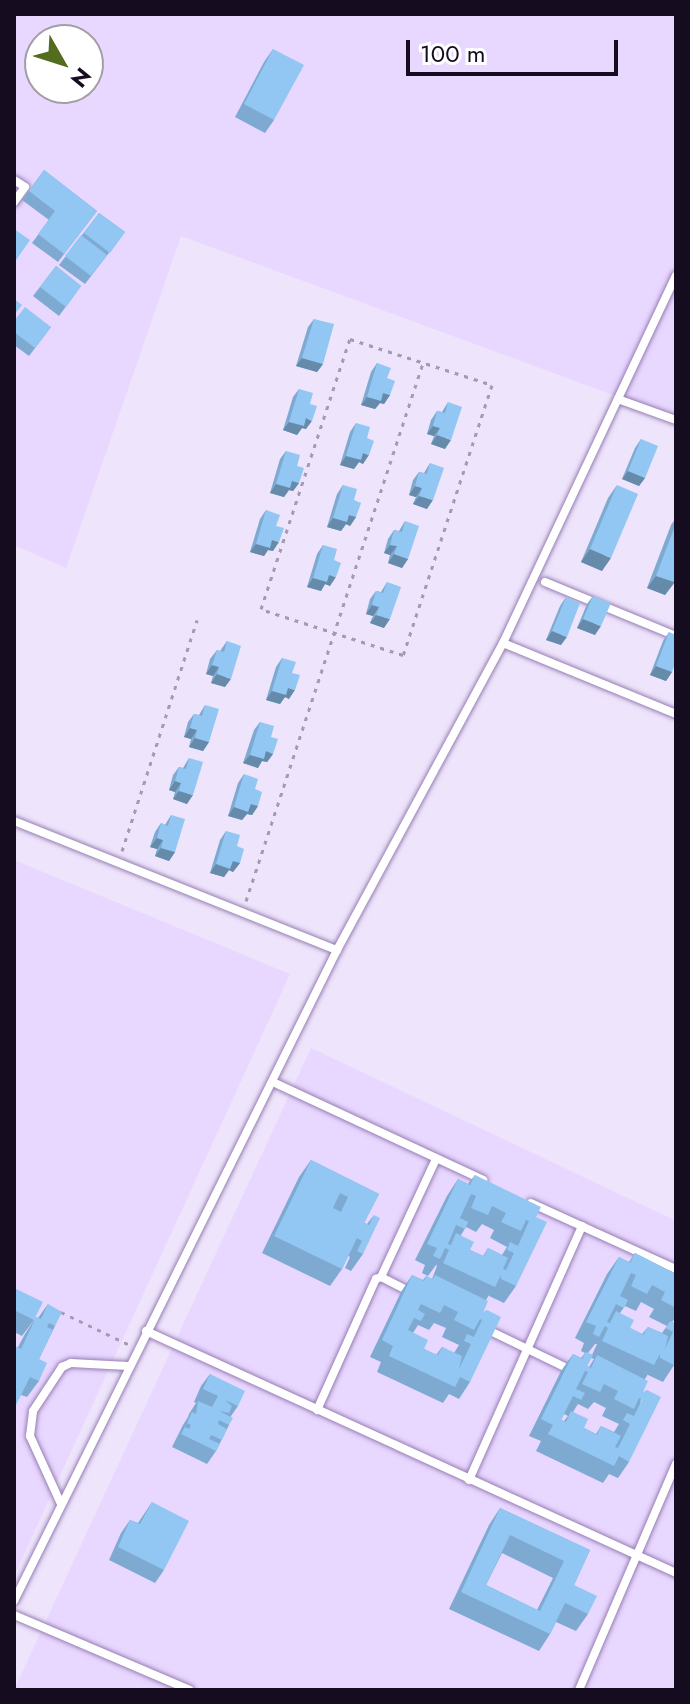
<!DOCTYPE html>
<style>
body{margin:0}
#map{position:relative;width:690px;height:1704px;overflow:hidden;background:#eee4fb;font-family:Jost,sans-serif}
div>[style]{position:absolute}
.built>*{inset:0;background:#e8d7ff}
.path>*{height:3px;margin-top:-1.5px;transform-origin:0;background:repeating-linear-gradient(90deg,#a59bb1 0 4px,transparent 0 10px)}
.roads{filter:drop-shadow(0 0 2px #967eb4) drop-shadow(0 0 2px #967eb4)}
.service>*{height:8px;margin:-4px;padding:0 4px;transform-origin:4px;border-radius:4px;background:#fff}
.wall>*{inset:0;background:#7eaad1}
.shaded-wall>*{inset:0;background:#668baa}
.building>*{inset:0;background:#92c6f3}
span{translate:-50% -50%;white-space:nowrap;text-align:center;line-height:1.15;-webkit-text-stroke:7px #fff;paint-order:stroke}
.frame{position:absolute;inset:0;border:16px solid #160c20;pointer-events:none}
.north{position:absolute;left:24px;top:24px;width:80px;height:80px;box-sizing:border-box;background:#fff;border:2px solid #a29ea6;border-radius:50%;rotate:129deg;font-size:22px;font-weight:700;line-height:32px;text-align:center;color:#160c20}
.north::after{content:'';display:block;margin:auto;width:28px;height:36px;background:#546c1d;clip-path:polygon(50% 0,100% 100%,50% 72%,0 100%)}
.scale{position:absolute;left:406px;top:40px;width:212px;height:36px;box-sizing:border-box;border:4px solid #160c20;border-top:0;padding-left:10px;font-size:24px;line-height:28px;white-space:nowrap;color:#160c20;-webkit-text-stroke:6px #fff;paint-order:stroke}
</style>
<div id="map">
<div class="built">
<div style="clip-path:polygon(evenodd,14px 14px,676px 14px,676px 418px,181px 236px,66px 568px,14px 545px,14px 14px,40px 40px,88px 40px,88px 88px,40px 88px,40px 40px)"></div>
<div style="clip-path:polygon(14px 860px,290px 974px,14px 1576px)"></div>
<div style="clip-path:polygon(311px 1048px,676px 1221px,676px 1690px,14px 1690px)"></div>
</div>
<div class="path">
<div style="left:350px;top:339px;width:149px;rotate:17.9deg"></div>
<div style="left:492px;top:385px;width:284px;rotate:108.2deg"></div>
<div style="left:403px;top:655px;width:149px;rotate:-162.1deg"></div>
<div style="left:261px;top:609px;width:284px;rotate:-71.8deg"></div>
<div style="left:122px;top:851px;width:243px;rotate:-72deg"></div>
<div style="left:246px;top:901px;width:566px;rotate:-71.79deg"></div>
<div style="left:61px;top:1312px;width:76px;rotate:25.6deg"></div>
</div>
<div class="roads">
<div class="service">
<div style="left:14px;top:180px;width:13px;rotate:32deg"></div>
<div style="left:25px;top:187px;width:19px;rotate:126deg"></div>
<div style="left:618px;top:399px;width:62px;rotate:19.9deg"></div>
<div style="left:545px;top:582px;width:142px;rotate:22.4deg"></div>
<div style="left:503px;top:643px;width:187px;rotate:22.3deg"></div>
<div style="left:14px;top:821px;width:348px;rotate:21.8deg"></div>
<div style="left:273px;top:1082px;width:232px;rotate:25deg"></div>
<div style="left:531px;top:1203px;width:159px;rotate:24.5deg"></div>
<div style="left:381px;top:1277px;width:130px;rotate:-65deg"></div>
<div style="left:484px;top:1328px;width:99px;rotate:25.8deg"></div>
<div style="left:146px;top:1331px;width:583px;rotate:24.54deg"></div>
<div style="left:317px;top:1410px;width:144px;rotate:-65.8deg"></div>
<div style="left:376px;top:1279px;width:5px;rotate:-22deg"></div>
<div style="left:381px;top:1277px;width:34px;rotate:27deg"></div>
<div style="left:469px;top:1480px;width:278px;rotate:-66deg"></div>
<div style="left:61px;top:1504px;width:75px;rotate:-114.5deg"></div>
<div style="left:30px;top:1436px;width:25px;rotate:-83deg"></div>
<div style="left:33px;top:1411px;width:53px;rotate:-56.6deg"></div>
<div style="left:62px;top:1367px;width:10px;rotate:-24deg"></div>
<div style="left:71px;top:1363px;width:57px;rotate:3deg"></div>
<div style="left:14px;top:1601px;width:727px;rotate:-63.61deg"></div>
<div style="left:337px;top:950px;width:349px;rotate:-61.6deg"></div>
<div style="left:503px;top:643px;width:406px;rotate:-64.8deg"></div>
<div style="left:14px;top:1615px;width:191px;rotate:23.1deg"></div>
<div style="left:579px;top:1690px;width:246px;rotate:-66.8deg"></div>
</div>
</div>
<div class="wall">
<div style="clip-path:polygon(273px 49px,274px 120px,265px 133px,235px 117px,264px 62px)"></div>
<div style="clip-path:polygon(44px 170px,97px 211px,58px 262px,32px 243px,49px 220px,22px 200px)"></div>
<div style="clip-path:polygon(99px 213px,125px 232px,85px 284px,59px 265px)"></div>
<div style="clip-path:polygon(56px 266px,81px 286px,59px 316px,33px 296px)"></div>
<div style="clip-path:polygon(314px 319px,323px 364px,317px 372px,296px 366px,308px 327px)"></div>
<div style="clip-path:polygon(14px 321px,51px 327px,29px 356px,14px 345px)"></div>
<div style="clip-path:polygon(377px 363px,387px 378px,390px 395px,384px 404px,380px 403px,375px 409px,361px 405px,371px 372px)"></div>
<div style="clip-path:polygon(299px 389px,310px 404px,306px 429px,302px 428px,297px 435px,283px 430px,293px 397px)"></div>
<div style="clip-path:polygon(448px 402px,445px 449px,431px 444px,434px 436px,427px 434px,431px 420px,437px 411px,442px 412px)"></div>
<div style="clip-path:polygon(356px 423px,367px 438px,363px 464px,359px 462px,354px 469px,340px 465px,350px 432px)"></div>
<div style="clip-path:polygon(641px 439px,645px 478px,639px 486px,622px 479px,635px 448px)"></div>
<div style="clip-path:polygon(286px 451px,297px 466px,299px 483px,293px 491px,289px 490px,284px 497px,270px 493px,280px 459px)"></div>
<div style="clip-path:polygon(430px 463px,427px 509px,413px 504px,416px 497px,409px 495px,413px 480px,419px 472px,424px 473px)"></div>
<div style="clip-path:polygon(343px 485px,354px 500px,356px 517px,350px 526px,346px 524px,341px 531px,327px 527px,337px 494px)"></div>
<div style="clip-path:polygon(617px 485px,602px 571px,581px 562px,608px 498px)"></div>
<div style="clip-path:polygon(266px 510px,276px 526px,273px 551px,268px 550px,264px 556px,250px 552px,260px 519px)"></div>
<div style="clip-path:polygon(676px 518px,676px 581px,665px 595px,647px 588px,671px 525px)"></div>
<div style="clip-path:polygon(405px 521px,408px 559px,402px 568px,388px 563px,390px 555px,384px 553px,388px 539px,394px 530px,399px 531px)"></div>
<div style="clip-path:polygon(323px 545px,334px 560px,330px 586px,325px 584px,321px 591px,307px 587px,317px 554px)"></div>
<div style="clip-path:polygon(387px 582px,384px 628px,370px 623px,373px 616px,366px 614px,370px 599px,376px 591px,381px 592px)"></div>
<div style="clip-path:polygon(593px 596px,595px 635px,577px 628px,587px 604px)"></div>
<div style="clip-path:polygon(566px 597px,561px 645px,546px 640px,560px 606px)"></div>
<div style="clip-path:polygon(669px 632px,672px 672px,666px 681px,650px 675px,663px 641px)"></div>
<div style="clip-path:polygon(227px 641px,225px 687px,211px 683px,213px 676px,206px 674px,210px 659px,217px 650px,220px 651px)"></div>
<div style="clip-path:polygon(282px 658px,292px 673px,289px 699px,285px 697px,280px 704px,266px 700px,276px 667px)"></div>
<div style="clip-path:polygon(205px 705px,209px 742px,203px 751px,189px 747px,191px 739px,184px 737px,188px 722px,194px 714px,199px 715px)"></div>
<div style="clip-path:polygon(260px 722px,271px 737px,273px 754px,267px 762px,262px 761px,258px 768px,243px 763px,254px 730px)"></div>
<div style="clip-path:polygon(189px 758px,187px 804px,173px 799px,175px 792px,169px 790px,173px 775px,179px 767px,183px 768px)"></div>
<div style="clip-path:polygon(244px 774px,255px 789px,258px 806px,252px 815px,247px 814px,242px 820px,228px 816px,238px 783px)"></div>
<div style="clip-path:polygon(171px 815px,175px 852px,169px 861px,155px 856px,157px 849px,150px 847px,155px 832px,161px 823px,165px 825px)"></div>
<div style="clip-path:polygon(226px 831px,237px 846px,240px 863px,233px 872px,229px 870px,224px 877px,210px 873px,220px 840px)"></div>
<div style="clip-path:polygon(311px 1160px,379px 1194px,364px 1223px,367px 1224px,374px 1215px,363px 1254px,351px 1271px,345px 1268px,350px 1257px,348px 1256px,342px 1269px,330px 1286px,262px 1253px,299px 1177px)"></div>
<div style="clip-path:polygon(evenodd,475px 1175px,536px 1217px,516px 1286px,504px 1303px,489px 1296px,489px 1295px,486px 1300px,483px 1313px,487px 1310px,470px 1382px,459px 1399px,449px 1394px,443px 1403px,377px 1372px,381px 1362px,370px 1357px,401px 1292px,412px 1275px,423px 1280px,426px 1276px,432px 1279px,437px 1266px,436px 1265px,428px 1276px,422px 1273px,425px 1265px,415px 1260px,447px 1196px,458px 1179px,468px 1184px,475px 1175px,482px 1224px,494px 1230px,490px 1238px,507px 1247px,502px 1255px,488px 1248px,483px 1256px,470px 1250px,461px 1235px,466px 1227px,476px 1232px,482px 1224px,475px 1175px,434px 1323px,446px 1328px,442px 1337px,459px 1345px,454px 1353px,442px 1347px,436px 1355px,424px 1349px,413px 1333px,418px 1325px,429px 1330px,434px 1323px)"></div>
<div style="clip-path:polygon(evenodd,635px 1253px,676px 1274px,676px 1317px,672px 1322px,674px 1323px,676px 1319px,676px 1362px,663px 1382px,648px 1375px,648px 1374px,645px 1379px,629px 1462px,618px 1478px,609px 1474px,603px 1483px,536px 1451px,541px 1441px,529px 1436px,561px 1371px,573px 1354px,581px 1358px,585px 1353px,581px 1351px,584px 1343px,575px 1338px,607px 1274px,619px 1257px,629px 1262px,635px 1253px,641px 1302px,654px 1309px,649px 1317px,667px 1326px,662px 1333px,648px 1327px,642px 1334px,630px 1328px,620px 1313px,625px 1306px,636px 1311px,641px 1302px,635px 1253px,595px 1344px,597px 1344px,592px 1355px,588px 1353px,595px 1344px,635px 1253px,591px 1358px,594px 1359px,589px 1367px,587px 1366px,591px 1358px,635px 1253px,594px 1402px,606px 1408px,602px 1416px,619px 1424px,614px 1432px,601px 1426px,596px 1434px,584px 1428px,573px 1412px,578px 1404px,588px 1409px,594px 1402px,635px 1253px,564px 1414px,568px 1416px,564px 1421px,561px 1420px,564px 1414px)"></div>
<div style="clip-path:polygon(14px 1288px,34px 1320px,22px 1336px,14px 1332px)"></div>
<div style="clip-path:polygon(48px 1304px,55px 1326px,39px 1359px,39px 1381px,27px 1397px,21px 1395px,18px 1347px,25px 1334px,36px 1317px,38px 1318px)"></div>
<div style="clip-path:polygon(210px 1374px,238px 1406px,231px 1416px,229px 1425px,216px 1451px,207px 1464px,172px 1447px,183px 1425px,188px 1417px,189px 1414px,196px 1403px,194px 1402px,201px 1386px)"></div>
<div style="clip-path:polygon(152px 1502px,164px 1570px,155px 1583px,109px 1560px,121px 1533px,130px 1520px,138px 1523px)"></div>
<div style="clip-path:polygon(evenodd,500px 1508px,590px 1550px,574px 1585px,588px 1614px,576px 1631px,556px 1622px,550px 1634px,539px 1651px,449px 1609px,489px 1525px,500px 1508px,502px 1553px,553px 1578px,537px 1610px,486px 1585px,502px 1553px)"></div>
</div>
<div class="shaded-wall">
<div style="clip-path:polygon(302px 358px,323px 364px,317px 372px,296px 366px)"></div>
<div style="clip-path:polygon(383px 393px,390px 395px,384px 404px,380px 403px,375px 409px,361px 405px,367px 397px)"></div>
<div style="clip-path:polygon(306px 418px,312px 421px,306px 429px,302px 428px,297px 435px,283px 430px,289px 422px)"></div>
<div style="clip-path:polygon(433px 426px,440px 428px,434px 436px,427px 434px)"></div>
<div style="clip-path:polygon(437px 435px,451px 440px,445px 449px,431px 444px)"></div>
<div style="clip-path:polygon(363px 453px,369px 455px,363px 464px,359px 462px,354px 469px,340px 465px,346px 456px)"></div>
<div style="clip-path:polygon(628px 471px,645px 478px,639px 486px,622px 479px)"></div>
<div style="clip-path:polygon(292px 481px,299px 483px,293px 491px,289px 490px,284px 497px,270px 493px,276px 484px)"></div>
<div style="clip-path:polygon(415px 486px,422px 488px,416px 497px,409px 495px)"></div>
<div style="clip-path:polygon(419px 496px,433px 500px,427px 509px,413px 504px)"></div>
<div style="clip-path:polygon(349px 515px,356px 517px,350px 526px,346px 524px,341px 531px,327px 527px,333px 518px)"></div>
<div style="clip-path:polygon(272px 540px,279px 542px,273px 551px,268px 550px,264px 556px,250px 552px,256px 544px)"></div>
<div style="clip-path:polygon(390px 545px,397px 546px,390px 555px,384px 553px)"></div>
<div style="clip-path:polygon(590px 549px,611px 558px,602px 571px,581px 562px)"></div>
<div style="clip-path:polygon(394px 554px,408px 559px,402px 568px,388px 563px)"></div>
<div style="clip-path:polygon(329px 575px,336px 577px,330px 586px,325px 584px,321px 591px,307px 587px,313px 578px)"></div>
<div style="clip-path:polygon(656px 576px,676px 580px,665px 595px,647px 588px)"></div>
<div style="clip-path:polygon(372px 605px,379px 607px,373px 616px,366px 614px)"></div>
<div style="clip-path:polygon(376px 615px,390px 619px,384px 628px,370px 623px)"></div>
<div style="clip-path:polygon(583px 619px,601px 626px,595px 635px,577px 628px)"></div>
<div style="clip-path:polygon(552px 631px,567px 637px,561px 645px,546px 640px)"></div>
<div style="clip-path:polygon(212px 665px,219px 667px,213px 676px,206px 674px)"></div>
<div style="clip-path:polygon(656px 666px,672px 672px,666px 681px,650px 675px)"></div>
<div style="clip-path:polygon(217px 674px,231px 679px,225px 687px,211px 683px)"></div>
<div style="clip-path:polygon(288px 688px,295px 690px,289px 699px,285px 697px,280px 704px,266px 700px,272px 691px)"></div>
<div style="clip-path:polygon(190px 728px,197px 730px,191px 739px,184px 737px)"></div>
<div style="clip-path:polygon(195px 738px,209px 742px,203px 751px,189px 747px)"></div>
<div style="clip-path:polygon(266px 751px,273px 754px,267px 762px,262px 761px,258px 768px,243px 763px,250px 755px)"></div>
<div style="clip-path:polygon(175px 781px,181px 783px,175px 792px,169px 790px)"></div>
<div style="clip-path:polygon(179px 791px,193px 795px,187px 804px,173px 799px)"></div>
<div style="clip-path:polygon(251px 804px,258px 806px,252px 815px,247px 814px,242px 820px,228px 816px,234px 807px)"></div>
<div style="clip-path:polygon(157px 838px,163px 840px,157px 849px,150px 847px)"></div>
<div style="clip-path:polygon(161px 848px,175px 852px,169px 861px,155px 856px)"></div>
<div style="clip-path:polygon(233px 861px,240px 863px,233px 872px,229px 870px,224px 877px,210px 873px,216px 864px)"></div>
</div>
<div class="building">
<div style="clip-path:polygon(273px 49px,304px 65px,274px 120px,244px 104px)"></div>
<div style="clip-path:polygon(44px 170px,97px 211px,64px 254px,38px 234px,55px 211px,29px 191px)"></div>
<div style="clip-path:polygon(99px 213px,125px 232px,110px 253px,84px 233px)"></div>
<div style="clip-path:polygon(14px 229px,30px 240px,14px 263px)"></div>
<div style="clip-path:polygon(81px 235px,107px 255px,91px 276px,65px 256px)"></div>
<div style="clip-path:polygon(56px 266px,81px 286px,66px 307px,40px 287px)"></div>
<div style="clip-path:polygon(14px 299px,22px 305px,14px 315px)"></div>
<div style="clip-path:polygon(25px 307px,51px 327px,35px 348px,14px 332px,14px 321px)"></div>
<div style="clip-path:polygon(314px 319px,334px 324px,323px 364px,302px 358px)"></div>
<div style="clip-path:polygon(377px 363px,391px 368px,387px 378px,395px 381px,390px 395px,383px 393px,381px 401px,367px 397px)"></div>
<div style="clip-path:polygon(299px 389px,313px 393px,310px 404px,317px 406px,312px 421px,306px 418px,304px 426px,289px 422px)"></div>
<div style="clip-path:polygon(448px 402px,462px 407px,451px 440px,437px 435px,440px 428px,433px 426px,437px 411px,445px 413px)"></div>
<div style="clip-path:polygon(356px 423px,370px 427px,367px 438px,374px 441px,369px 455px,363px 453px,361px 460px,346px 456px)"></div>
<div style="clip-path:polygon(641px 439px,658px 446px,645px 478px,628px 471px)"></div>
<div style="clip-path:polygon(286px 451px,300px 455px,297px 466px,304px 468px,299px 483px,292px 481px,290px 488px,276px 484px)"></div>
<div style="clip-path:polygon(430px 463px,444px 468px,433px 500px,419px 496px,422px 488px,415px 486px,419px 472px,427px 474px)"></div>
<div style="clip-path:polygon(343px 485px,357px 489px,354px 500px,361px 503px,356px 517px,349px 515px,347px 522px,333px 518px)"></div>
<div style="clip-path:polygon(617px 485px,638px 494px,611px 558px,590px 549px)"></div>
<div style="clip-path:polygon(266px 510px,280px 515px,276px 526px,284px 528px,279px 542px,272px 540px,270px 548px,256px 544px)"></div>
<div style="clip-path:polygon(405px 521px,419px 526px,408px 559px,394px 554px,397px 546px,390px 545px,394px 530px,402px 532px)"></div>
<div style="clip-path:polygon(676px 523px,676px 580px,674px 582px,656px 576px)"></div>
<div style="clip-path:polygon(323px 545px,337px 549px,334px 560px,341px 563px,336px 577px,329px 575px,327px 582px,313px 578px)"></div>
<div style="clip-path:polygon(387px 582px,401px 587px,390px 619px,376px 615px,379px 607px,372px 605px,376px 591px,383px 593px)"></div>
<div style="clip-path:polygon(593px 596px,611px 603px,601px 626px,583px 619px)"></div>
<div style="clip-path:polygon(566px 597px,580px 603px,567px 637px,552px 631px)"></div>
<div style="clip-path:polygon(669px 632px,676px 635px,676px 661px,672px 672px,656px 666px)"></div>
<div style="clip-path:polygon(227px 641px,241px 646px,231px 679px,217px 674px,219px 667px,212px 665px,217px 650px,224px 652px)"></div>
<div style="clip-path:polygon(282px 658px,296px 662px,292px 673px,300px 675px,295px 690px,288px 688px,286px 695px,272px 691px)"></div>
<div style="clip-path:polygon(205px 705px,219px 709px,209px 742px,195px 738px,197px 730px,190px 728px,194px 714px,202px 716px)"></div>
<div style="clip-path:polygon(260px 722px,274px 726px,271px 737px,278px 739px,273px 754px,266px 751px,264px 759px,250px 755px)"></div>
<div style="clip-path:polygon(189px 758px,203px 762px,193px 795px,179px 791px,181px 783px,175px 781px,179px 767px,186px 769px)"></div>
<div style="clip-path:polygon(244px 774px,258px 779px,255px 789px,262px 792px,258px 806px,251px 804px,248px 812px,234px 807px)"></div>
<div style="clip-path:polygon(171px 815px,185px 819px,175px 852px,161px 848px,163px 840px,157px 838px,161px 823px,168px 826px)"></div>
<div style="clip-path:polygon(226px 831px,240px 835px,237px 846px,244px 849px,240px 863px,233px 861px,230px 869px,216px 864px)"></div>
<div style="clip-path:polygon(evenodd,311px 1160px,379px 1194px,364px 1223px,369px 1225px,374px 1215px,380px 1218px,363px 1254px,357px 1251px,362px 1241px,357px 1238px,342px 1269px,274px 1236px,311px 1160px,340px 1193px,348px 1197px,341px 1212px,333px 1208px,340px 1193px)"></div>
<div style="clip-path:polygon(evenodd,475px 1175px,541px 1207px,536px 1217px,547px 1222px,516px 1286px,501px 1279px,501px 1275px,495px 1287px,443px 1263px,449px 1250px,445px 1248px,440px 1259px,433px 1256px,437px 1248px,427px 1244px,458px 1179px,470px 1185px,475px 1175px,471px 1194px,476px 1196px,471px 1208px,488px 1215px,492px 1206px,506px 1213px,501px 1222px,521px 1231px,526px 1220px,529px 1221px,518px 1246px,510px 1242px,507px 1250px,514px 1253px,506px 1270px,503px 1269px,508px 1258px,488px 1248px,484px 1256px,470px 1250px,474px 1242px,456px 1233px,451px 1245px,448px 1244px,456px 1225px,465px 1229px,468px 1222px,460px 1218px,471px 1194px)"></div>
<div style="clip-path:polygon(635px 1253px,676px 1274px,676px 1308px,661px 1300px,665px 1292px,652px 1285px,647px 1294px,631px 1286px,636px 1275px,631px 1273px,620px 1296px,628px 1300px,624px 1308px,616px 1304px,607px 1322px,610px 1323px,616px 1311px,634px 1320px,630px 1328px,643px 1335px,648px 1327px,668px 1336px,665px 1349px,673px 1332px,666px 1328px,670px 1321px,676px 1324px,676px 1362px,674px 1365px,660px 1358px,660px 1354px,654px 1365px,602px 1341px,608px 1328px,605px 1326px,599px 1337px,593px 1334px,596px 1326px,586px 1322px,619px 1257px,630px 1263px)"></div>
<div style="clip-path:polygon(evenodd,412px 1275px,424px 1281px,426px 1276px,433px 1279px,435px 1275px,488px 1301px,483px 1313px,487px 1310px,501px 1317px,470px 1382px,460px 1377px,455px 1387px,389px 1356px,393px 1346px,382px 1340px,412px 1275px,421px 1304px,440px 1313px,444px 1305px,458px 1312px,454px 1320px,474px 1330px,480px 1319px,482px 1320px,474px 1337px,467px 1334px,464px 1341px,471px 1344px,459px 1369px,462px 1356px,442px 1347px,438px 1355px,424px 1349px,428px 1340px,408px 1330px,414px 1318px,421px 1321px,425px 1314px,418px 1310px,421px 1304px)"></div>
<div style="clip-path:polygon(14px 1288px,43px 1302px,34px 1320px,14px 1310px)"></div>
<div style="clip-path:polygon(48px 1304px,62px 1312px,55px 1326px,49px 1323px,47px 1327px,53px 1330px,39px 1359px,47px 1363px,39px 1381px,30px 1377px,16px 1405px,14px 1404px,14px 1349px,15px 1346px,21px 1349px,36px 1317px,41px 1319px)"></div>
<div style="clip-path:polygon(evenodd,586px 1352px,593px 1355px,587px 1366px,591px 1368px,597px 1355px,648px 1381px,643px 1392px,647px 1390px,661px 1397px,629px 1462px,619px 1456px,614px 1466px,548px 1434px,553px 1425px,541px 1419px,573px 1354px,582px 1359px,586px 1352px,585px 1371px,588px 1372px,582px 1384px,600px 1392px,604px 1384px,618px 1391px,614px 1399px,634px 1409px,639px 1398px,642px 1400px,634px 1416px,627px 1413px,623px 1420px,630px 1424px,618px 1448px,615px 1447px,621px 1436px,601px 1426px,597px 1435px,584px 1428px,588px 1419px,571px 1411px,566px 1422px,561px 1420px,573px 1396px,581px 1400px,585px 1393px,576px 1389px,585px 1371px)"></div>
<div style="clip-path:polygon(210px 1374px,245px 1391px,238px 1406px,225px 1400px,232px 1406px,229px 1413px,219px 1411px,233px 1418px,229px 1425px,219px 1420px,218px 1424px,227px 1429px,222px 1440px,211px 1435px,209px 1439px,220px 1444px,216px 1451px,181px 1434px,185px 1427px,189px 1429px,191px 1425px,187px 1423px,192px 1412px,196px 1414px,198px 1401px,212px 1407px,218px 1396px,203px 1389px)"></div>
<div style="clip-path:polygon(152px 1502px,189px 1521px,164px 1570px,118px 1547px,130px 1520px,140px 1524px)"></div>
<div style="clip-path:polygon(evenodd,500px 1508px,590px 1550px,574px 1585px,597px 1596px,588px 1614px,565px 1603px,550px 1634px,461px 1592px,500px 1508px,510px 1535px,564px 1561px,540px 1611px,486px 1585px,510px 1535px)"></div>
</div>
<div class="frame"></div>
<div class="north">N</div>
<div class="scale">100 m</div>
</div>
